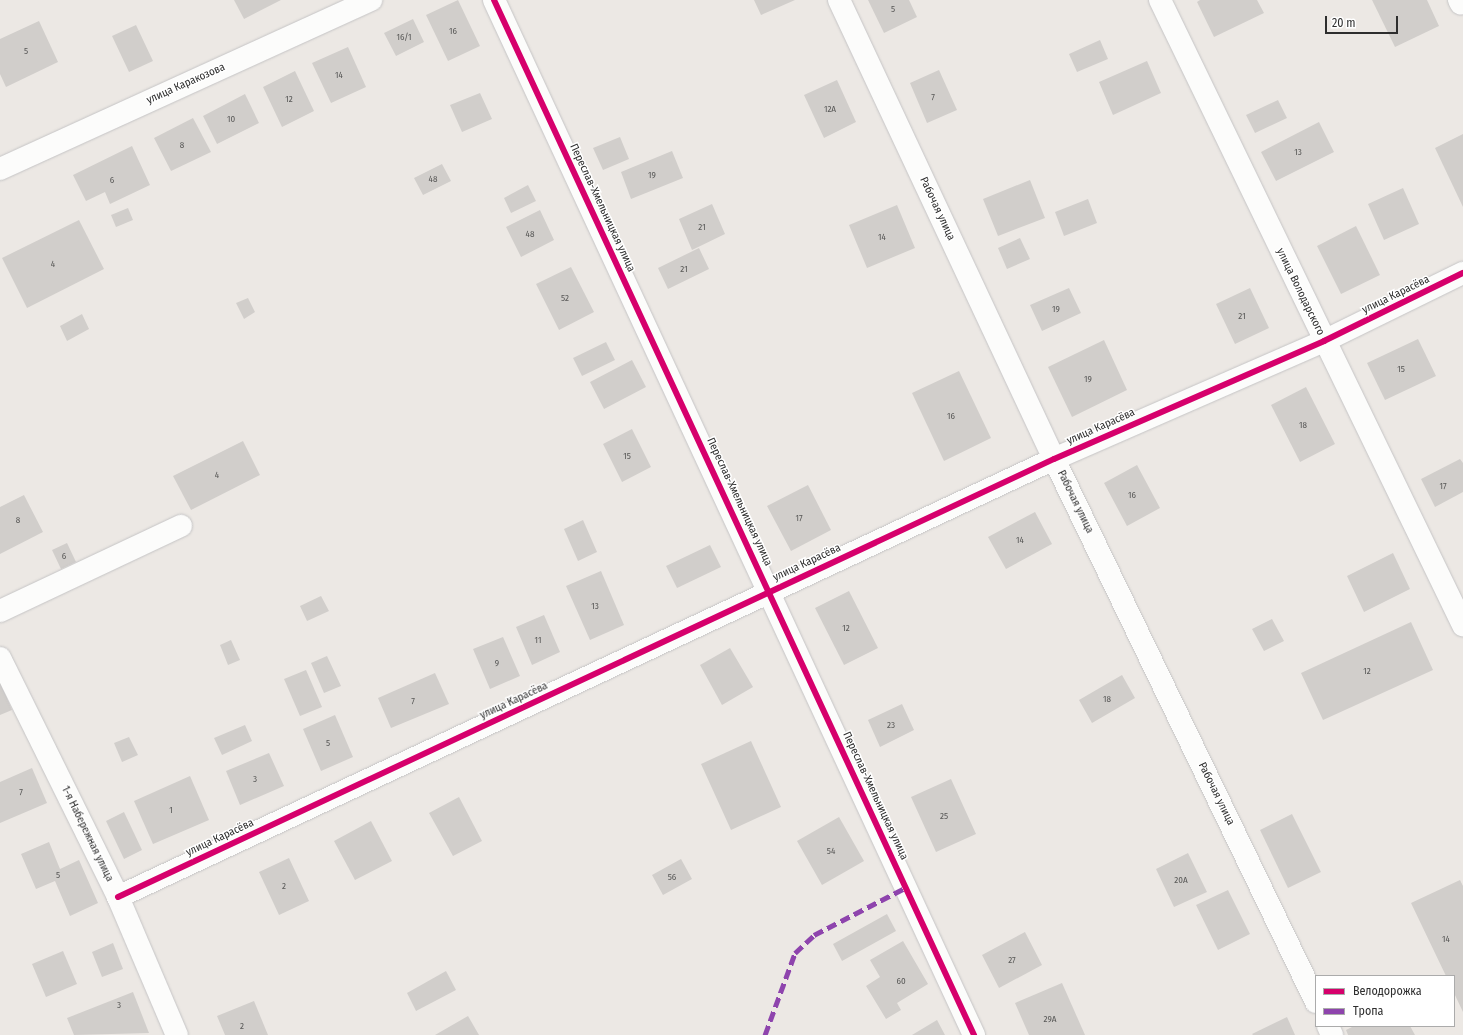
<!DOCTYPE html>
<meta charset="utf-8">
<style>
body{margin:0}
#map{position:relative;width:1463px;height:1035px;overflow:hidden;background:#ece8e4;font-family:"Fira Sans Condensed",sans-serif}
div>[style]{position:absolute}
.building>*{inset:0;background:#d1cecb}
.roads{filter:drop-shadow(0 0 1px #c5c4c5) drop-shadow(0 0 1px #c5c4c5)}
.minor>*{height:22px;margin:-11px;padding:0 11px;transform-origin:11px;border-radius:11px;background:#fcfcfb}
.quiet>*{height:5px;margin-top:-2.5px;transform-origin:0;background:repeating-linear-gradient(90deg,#8e44ad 0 10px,transparent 0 15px)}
.cycleway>*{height:6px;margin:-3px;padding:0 3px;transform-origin:3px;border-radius:3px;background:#d6006c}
span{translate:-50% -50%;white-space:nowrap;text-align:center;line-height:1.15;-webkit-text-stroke:3px #fff;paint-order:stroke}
.number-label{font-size:9px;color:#585857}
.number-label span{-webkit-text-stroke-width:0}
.street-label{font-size:11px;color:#2e2e2e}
.legend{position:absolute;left:1315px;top:975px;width:140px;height:52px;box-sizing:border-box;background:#fff;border:1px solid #ababab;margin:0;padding:5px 7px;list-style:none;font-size:12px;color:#2e2e2e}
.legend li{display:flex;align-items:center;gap:8px;height:20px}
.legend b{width:20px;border:1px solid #ababab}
.scale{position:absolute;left:1325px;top:16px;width:73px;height:18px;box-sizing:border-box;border:2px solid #2e2e2e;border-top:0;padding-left:5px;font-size:12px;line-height:14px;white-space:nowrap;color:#2e2e2e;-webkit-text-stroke:3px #fff;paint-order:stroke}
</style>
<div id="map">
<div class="building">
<div style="clip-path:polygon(234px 0,281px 0,244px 19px)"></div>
<div style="clip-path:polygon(458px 0,480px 46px,448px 61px,426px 15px)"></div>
<div style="clip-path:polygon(754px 0,795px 0,761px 15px)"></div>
<div style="clip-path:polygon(868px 0,909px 0,917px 17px,884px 33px)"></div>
<div style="clip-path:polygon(1200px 0,1257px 0,1264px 13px,1214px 37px,1197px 2px)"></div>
<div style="clip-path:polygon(1372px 0,1427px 0,1439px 26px,1395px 47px)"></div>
<div style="clip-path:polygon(413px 19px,424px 42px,396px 56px,384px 33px)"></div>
<div style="clip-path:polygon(39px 21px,58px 62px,6px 87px,0 74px,0 39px)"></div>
<div style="clip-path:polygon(136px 25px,153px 61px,129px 72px,112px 36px)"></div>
<div style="clip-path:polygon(1100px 40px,1108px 59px,1077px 72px,1069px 54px)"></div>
<div style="clip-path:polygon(348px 47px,366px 87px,331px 103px,312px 63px)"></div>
<div style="clip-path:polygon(1147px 61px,1161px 93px,1113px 115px,1099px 82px)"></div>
<div style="clip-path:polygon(939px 70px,957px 110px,927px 123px,910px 83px)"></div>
<div style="clip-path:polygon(295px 71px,314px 111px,282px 127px,263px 87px)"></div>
<div style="clip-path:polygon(837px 80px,856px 122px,824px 138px,804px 95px)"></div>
<div style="clip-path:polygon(480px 93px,492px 119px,462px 132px,450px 105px)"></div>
<div style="clip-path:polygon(245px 94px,259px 123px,217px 144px,203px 116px)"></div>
<div style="clip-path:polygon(1278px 100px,1287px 118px,1255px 133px,1246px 115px)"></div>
<div style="clip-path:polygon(193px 118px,211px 152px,171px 171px,154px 138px)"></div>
<div style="clip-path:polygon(1319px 122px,1334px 152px,1276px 181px,1261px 152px)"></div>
<div style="clip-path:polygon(1463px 134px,1463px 207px,1435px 148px)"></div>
<div style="clip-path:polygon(620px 137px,629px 159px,603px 170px,593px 148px)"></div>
<div style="clip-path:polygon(132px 146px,150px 185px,110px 204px,105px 192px,86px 201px,73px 175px)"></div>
<div style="clip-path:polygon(672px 151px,683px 178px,631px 199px,621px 172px)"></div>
<div style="clip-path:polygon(442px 164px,451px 181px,423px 195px,414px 178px)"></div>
<div style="clip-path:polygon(1030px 180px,1045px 218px,998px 236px,983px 199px)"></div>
<div style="clip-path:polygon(528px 185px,536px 201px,511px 213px,504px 198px)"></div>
<div style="clip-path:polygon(1403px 188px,1419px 224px,1384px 240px,1368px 204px)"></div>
<div style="clip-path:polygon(1088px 199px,1097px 223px,1064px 236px,1055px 212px)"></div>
<div style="clip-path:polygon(712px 204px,725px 234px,692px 250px,679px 219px)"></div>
<div style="clip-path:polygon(897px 205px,915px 248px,867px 268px,849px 225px)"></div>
<div style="clip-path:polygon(128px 208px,133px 220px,116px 227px,111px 215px)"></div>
<div style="clip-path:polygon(540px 210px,554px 240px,521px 257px,506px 227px)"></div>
<div style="clip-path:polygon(79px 220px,104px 269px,27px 308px,2px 258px)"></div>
<div style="clip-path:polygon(1356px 226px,1380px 275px,1341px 294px,1317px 246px)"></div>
<div style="clip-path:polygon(1020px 238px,1030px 259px,1007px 269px,998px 248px)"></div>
<div style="clip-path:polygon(699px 248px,709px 269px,668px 289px,658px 268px)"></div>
<div style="clip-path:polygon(571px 267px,594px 312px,559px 330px,536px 284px)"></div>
<div style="clip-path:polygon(1069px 288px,1081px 313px,1042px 331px,1030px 305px)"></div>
<div style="clip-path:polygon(1250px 288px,1269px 328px,1235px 344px,1216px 304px)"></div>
<div style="clip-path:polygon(248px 298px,255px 312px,244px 319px,236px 303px)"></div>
<div style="clip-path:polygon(82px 314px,89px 329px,67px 341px,60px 326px)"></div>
<div style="clip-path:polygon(1418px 339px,1436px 376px,1385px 400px,1367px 363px)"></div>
<div style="clip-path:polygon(1104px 340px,1127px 390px,1072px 417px,1048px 367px)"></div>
<div style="clip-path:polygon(606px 342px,615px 360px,582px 376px,573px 358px)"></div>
<div style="clip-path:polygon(632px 360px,646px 387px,604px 409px,590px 382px)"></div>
<div style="clip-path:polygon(959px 371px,991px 438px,944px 461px,912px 393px)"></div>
<div style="clip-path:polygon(1306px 387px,1335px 444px,1300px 462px,1271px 405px)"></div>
<div style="clip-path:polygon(632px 429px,651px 467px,622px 482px,603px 444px)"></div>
<div style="clip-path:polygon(243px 441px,260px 475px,191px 510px,173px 476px)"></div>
<div style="clip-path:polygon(1460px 459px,1463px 463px,1463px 492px,1435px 507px,1421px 479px)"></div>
<div style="clip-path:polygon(1137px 465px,1160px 508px,1127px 526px,1104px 483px)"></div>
<div style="clip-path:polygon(808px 485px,831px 530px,791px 551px,767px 506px)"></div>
<div style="clip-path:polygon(24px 495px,43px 532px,0 554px,0 507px)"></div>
<div style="clip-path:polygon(1035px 512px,1052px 544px,1006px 569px,988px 537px)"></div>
<div style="clip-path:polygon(583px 520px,597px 552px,578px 561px,564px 529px)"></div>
<div style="clip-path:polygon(67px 543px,76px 562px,61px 569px,52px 550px)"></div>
<div style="clip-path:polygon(710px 545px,721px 567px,677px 588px,666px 566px)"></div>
<div style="clip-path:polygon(1393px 553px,1410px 589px,1364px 612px,1347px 576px)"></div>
<div style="clip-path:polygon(601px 571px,624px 625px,590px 640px,566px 586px)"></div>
<div style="clip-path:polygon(849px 591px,878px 648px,844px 665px,815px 608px)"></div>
<div style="clip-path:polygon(321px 596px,329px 611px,307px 621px,300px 606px)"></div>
<div style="clip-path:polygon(544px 615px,560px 652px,532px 665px,516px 627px)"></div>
<div style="clip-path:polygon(1272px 619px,1284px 641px,1264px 651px,1252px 629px)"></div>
<div style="clip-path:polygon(1411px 622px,1433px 670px,1323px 720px,1301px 673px)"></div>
<div style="clip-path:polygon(503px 637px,520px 676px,490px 689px,473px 649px)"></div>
<div style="clip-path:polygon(231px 640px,240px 660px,228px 665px,220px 645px)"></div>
<div style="clip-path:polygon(730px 648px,753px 687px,722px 705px,700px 665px)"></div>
<div style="clip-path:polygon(327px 656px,341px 686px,324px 693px,311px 663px)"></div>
<div style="clip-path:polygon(306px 670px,322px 707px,300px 716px,284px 679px)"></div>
<div style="clip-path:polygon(435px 673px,449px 704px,391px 728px,378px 698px)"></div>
<div style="clip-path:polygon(1122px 675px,1135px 698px,1092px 723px,1079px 700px)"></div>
<div style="clip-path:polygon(0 682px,12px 710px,0 715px)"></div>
<div style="clip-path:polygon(902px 704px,914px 730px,880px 747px,868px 720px)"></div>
<div style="clip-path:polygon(335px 715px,353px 757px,321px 771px,303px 729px)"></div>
<div style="clip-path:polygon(245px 725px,252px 741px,222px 755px,214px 738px)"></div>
<div style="clip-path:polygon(129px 737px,138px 755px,122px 762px,114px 743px)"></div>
<div style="clip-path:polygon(751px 741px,781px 807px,731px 830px,701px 764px)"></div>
<div style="clip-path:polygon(269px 753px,284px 786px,240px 805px,226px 771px)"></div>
<div style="clip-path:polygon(32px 768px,47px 803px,0 823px,0 782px)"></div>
<div style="clip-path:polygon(190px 776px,209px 820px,153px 844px,134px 801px)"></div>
<div style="clip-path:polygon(951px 779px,976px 834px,936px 852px,911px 797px)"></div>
<div style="clip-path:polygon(459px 797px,482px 841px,453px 856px,429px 813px)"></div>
<div style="clip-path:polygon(124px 812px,142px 850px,124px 859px,106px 821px)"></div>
<div style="clip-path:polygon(1292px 814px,1321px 872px,1288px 888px,1260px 830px)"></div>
<div style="clip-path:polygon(839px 817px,864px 861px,822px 885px,797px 841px)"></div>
<div style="clip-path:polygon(371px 821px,392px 861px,355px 880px,334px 841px)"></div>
<div style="clip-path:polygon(49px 842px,60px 869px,79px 860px,98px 903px,70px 916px,55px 881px,36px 889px,21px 854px)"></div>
<div style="clip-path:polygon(1188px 853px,1207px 892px,1174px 907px,1156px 869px)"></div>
<div style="clip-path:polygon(289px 858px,309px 901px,279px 915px,259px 872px)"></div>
<div style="clip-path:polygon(681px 859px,692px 879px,663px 895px,652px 875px)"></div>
<div style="clip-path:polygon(1460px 880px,1463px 886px,1463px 1012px,1454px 993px,1454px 976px,1446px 976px,1411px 903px)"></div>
<div style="clip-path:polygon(1228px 890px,1250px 934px,1218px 950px,1196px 905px)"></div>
<div style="clip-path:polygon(887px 914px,896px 931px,842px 961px,833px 944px)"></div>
<div style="clip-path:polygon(1025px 932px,1042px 965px,999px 988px,982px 955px)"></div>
<div style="clip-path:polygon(903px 941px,928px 984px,897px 1003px,901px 1010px,886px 1019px,866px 986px,880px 977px,870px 960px)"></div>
<div style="clip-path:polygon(113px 943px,123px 969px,102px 977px,92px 952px)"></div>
<div style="clip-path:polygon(63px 951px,77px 984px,46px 997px,32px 964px)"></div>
<div style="clip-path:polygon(446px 971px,456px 990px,416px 1011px,407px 993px)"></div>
<div style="clip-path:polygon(1062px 983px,1085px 1035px,1029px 1035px,1015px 1003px)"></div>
<div style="clip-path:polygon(133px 992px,149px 1033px,74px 1035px,67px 1018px)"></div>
<div style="clip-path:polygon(254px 1001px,268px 1035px,225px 1035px,217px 1016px)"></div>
<div style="clip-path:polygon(468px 1016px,479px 1035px,435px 1035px)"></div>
<div style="clip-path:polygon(1287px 1017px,1295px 1035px,1253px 1035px,1252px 1034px)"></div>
<div style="clip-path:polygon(937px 1020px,945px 1035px,912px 1035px)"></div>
<div style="clip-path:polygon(1354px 1026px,1410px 1026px,1415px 1035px,1348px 1035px,1346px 1030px)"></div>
</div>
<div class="roads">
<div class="minor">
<div style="left:494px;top:0;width:1141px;rotate:65.12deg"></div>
<div style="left:839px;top:0;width:507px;rotate:64.9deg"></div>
<div style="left:1054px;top:459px;width:603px;rotate:64.24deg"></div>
<div style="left:1160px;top:0;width:695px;rotate:64.14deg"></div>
<div style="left:1459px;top:0;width:4px;rotate:63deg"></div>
<div style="left:0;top:169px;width:408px;rotate:-24.5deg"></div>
<div style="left:0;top:611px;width:200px;rotate:-25.2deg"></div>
<div style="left:0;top:658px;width:267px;rotate:63.7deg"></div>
<div style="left:118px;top:897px;width:150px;rotate:66.9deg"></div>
<div style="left:118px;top:897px;width:1033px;rotate:-25.08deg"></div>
<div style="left:1054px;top:459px;width:295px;rotate:-23.6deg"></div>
<div style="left:1324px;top:341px;width:155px;rotate:-26.1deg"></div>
<div style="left:1328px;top:1026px;width:10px;rotate:66deg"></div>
</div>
</div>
<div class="quiet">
<div style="left:765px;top:1035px;width:87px;rotate:-69.9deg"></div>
<div style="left:795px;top:953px;width:26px;rotate:-43deg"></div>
<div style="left:814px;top:935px;width:105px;rotate:-27.3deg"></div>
</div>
<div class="cycleway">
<div style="left:494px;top:0;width:1141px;rotate:65.12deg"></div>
<div style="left:118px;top:897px;width:1033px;rotate:-25.08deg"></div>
<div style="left:1054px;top:459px;width:295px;rotate:-23.6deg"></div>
<div style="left:1324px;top:341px;width:155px;rotate:-26.1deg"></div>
</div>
<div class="number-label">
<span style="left:893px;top:9px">5</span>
<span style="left:453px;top:31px">16</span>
<span style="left:404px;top:37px">16/1</span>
<span style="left:26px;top:51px">5</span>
<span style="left:339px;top:75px">14</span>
<span style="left:933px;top:97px">7</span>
<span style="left:289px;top:99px">12</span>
<span style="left:830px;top:109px">12А</span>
<span style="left:231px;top:119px">10</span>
<span style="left:182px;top:145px">8</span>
<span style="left:1298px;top:152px">13</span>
<span style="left:652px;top:175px">19</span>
<span style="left:433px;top:179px">48</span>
<span style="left:112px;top:180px">6</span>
<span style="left:702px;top:227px">21</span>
<span style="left:530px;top:234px">48</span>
<span style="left:882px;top:237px">14</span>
<span style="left:53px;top:264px">4</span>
<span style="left:684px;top:269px">21</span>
<span style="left:565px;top:298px">52</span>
<span style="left:1056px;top:309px">19</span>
<span style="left:1242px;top:316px">21</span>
<span style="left:1401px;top:369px">15</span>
<span style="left:1088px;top:379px">19</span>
<span style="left:951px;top:416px">16</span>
<span style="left:1303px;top:425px">18</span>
<span style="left:627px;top:456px">15</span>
<span style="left:217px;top:475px">4</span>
<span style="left:1443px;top:486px">17</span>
<span style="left:1132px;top:495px">16</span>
<span style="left:799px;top:518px">17</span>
<span style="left:18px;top:520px">8</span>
<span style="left:1020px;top:540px">14</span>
<span style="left:64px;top:556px">6</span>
<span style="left:595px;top:606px">13</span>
<span style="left:846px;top:628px">12</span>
<span style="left:538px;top:640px">11</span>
<span style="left:497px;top:663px">9</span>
<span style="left:1367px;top:671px">12</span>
<span style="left:1107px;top:699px">18</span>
<span style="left:413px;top:701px">7</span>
<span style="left:891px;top:725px">23</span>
<span style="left:328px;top:743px">5</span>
<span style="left:255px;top:779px">3</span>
<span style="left:21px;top:792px">7</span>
<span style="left:171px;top:810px">1</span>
<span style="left:944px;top:816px">25</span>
<span style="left:831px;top:851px">54</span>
<span style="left:58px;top:875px">5</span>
<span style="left:672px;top:877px">56</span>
<span style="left:1181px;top:880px">20А</span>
<span style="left:284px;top:886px">2</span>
<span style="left:1446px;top:939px">14</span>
<span style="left:1012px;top:960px">27</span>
<span style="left:901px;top:981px">60</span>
<span style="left:119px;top:1005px">3</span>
<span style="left:1050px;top:1019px">29А</span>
<span style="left:242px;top:1026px">2</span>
</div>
<div class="street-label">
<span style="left:186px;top:84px;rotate:-24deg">улица Каракозова</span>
<span style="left:602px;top:208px;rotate:65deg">Переслав-Хмельницкая улица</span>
<span style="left:937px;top:209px;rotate:65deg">Рабочая улица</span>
<span style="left:1300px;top:292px;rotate:64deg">улица Володарского</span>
<span style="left:1396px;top:295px;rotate:-26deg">улица Карасёва</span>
<span style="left:1101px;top:427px;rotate:-24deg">улица Карасёва</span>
<span style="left:739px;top:502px;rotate:65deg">Переслав-Хмельницкая улица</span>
<span style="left:1075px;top:502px;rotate:64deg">Рабочая улица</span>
<span style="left:807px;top:563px;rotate:-25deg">улица Карасёва</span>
<span style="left:514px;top:701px;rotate:-25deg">улица Карасёва</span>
<span style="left:1216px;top:794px;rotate:64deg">Рабочая улица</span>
<span style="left:875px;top:796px;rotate:65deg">Переслав-Хмельницкая улица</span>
<span style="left:87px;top:834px;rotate:64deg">1-я Набережная улица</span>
<span style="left:220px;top:838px;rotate:-25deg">улица Карасёва</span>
</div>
<ul class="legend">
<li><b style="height:5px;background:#d6006c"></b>Велодорожка</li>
<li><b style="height:5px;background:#8e44ad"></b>Тропа</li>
</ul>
<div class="scale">20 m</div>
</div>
